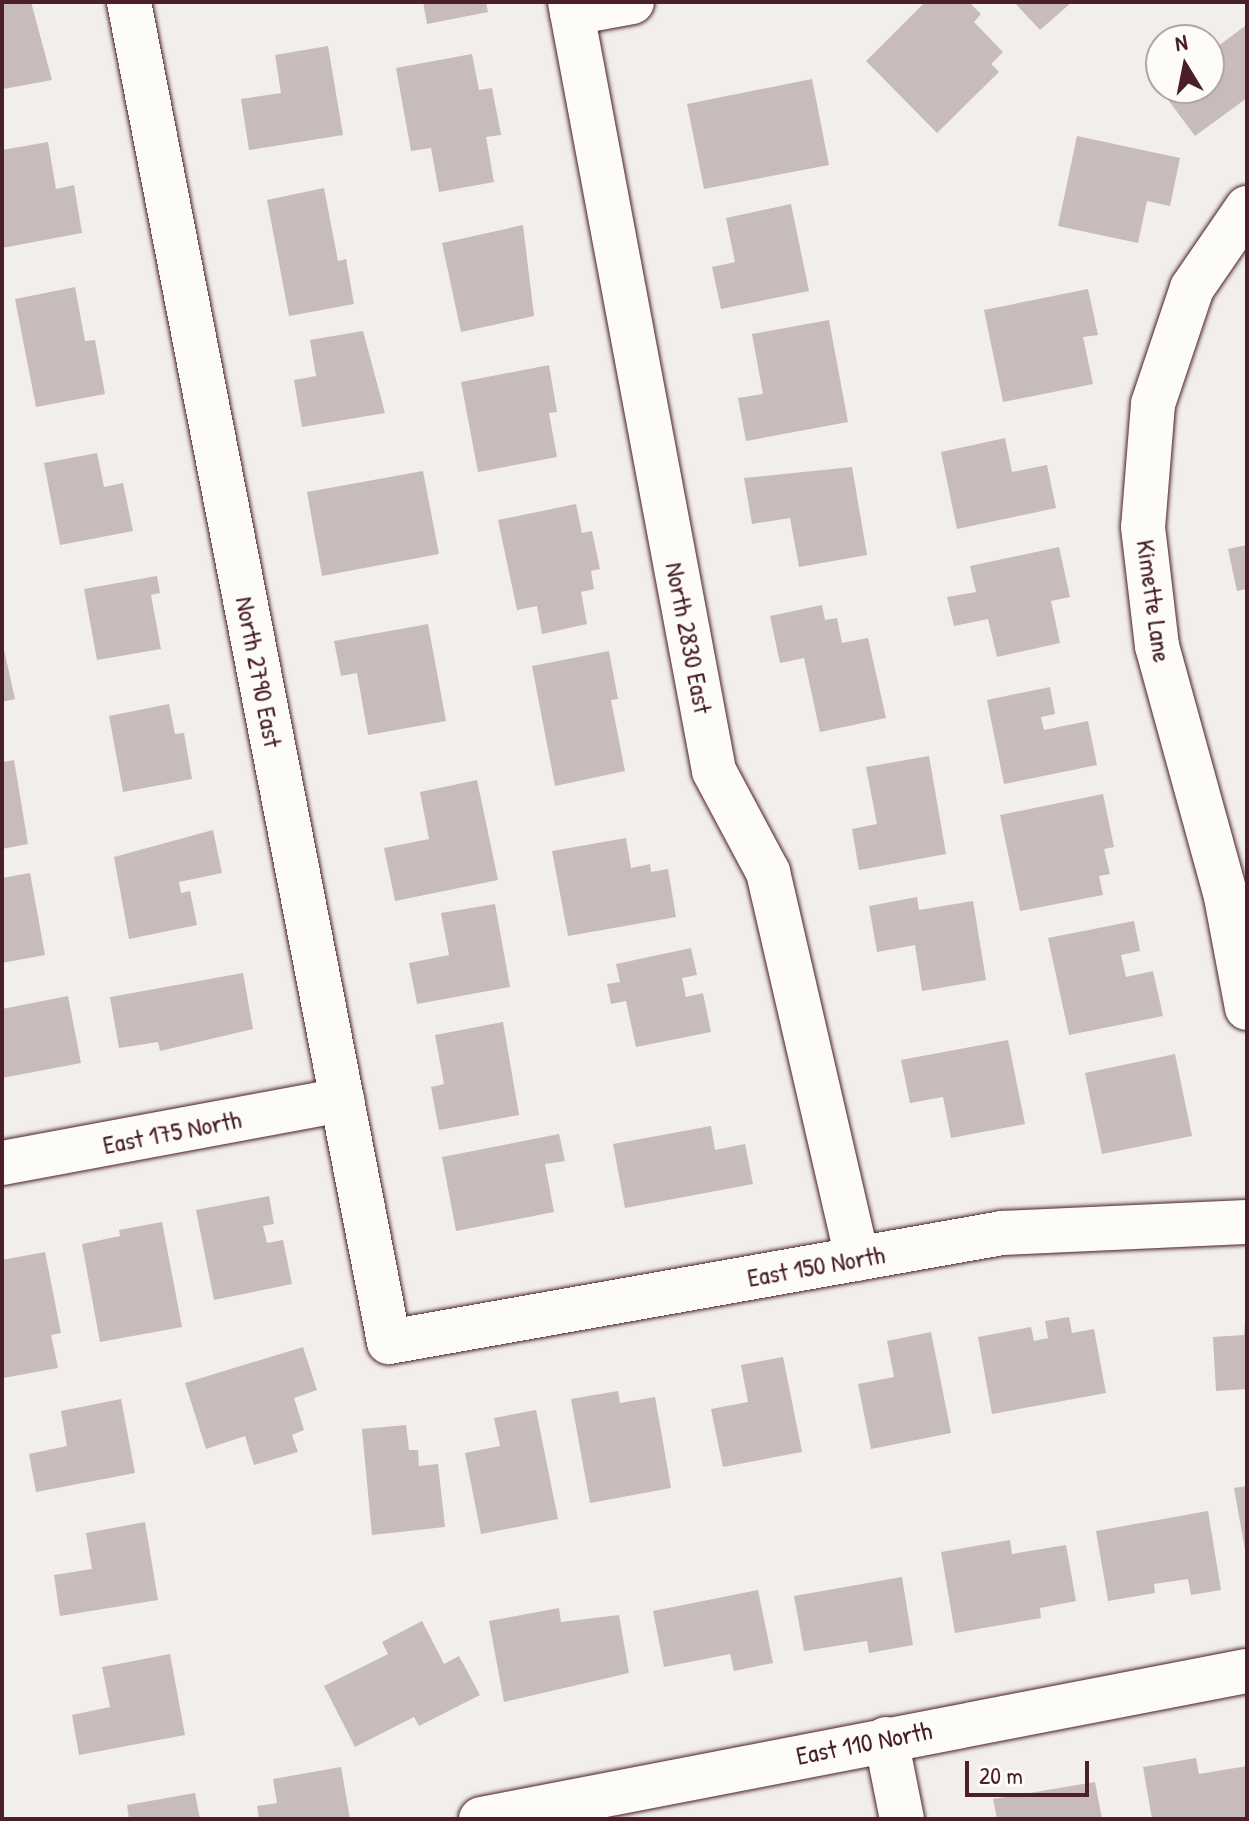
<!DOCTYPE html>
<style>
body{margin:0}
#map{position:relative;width:1249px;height:1821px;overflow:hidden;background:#f2efeb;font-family:"Patrick Hand",sans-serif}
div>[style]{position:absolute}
.building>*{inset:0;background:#c8bbbb}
.roads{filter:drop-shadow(0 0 2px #4a1f2b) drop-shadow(0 0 2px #4a1f2b)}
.minor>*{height:44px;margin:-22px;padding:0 22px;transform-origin:22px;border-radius:22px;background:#fdfcf7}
span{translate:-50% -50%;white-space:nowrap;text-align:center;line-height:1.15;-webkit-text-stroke:6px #fdfcf7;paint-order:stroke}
.street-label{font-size:26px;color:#4a1f2b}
.frame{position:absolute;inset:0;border:4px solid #4a1f2b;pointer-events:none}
.north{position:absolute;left:1145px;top:24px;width:80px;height:80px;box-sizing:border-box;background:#fdfcf7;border:2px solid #b5a4a5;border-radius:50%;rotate:350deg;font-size:22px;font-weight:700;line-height:32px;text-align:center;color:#4a1f2b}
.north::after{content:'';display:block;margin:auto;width:28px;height:36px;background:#4a1f2b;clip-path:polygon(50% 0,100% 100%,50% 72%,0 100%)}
.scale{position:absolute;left:965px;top:1761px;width:124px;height:36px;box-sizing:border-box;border:4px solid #4a1f2b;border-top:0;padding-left:10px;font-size:24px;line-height:28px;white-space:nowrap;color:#4a1f2b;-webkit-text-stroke:6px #fdfcf7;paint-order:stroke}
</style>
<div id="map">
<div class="building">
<div style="clip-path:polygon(2px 2px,31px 2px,52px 80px,3px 89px)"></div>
<div style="clip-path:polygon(423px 2px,486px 2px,488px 12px,427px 24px)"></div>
<div style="clip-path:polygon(925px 2px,969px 2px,981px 14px,974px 22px,1003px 52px,991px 64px,999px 72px,937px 133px,866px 61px)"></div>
<div style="clip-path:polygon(1014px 2px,1072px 2px,1040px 30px)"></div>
<div style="clip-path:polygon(1245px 26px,1247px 98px,1195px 136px,1160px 89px,1209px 88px,1209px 53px)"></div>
<div style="clip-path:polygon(328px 46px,343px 135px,249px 150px,241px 99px,281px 93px,275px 55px)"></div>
<div style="clip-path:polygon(472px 54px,479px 90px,492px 88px,501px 135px,486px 137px,494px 182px,439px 192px,431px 148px,411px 151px,396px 68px)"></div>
<div style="clip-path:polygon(812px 79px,829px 165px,704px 189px,687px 104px)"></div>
<div style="clip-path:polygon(1077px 136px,1180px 158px,1170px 206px,1147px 201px,1138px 243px,1058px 226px)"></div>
<div style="clip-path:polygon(48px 142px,56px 189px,74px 185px,82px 233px,2px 248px,2px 150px)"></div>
<div style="clip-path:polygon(324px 188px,338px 261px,346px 259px,354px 304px,289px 316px,267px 200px)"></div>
<div style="clip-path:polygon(791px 204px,809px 291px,721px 309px,712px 267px,735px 262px,726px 218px)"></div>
<div style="clip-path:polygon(523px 225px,534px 316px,461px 332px,442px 243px)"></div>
<div style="clip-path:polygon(75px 287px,85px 341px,95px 340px,105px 394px,36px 407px,15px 299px)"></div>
<div style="clip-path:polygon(1088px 289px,1098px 335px,1083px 337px,1093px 384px,1003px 402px,984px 310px)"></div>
<div style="clip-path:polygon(829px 320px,848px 422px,746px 441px,738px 398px,763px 394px,752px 334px)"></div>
<div style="clip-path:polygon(363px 331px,385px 413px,302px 427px,294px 380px,316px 376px,310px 340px)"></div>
<div style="clip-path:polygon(549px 365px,557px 412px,549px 413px,557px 457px,478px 472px,461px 382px)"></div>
<div style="clip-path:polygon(1005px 438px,1012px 472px,1047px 465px,1056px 508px,957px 529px,941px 452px)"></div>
<div style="clip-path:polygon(97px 453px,104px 487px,123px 483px,133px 531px,60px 545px,44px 463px)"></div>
<div style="clip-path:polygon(852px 467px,867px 555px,799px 567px,790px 518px,752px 524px,744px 478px)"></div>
<div style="clip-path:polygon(423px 471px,439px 554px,322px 576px,307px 492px)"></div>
<div style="clip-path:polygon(576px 504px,582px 533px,592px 531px,600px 569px,591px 571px,594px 589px,581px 592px,587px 624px,542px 634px,537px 606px,517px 610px,498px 520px)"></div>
<div style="clip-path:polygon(1247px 545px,1247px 589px,1237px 591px,1228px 549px)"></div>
<div style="clip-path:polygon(1059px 547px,1070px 597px,1051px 601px,1060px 643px,997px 657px,988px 619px,954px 626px,947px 597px,976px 592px,970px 566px)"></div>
<div style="clip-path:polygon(157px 576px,160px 593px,151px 595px,161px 649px,97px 660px,84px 589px)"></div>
<div style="clip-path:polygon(822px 605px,825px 620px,837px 618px,842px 643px,868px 638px,886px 718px,820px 732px,804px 658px,780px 663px,770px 616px)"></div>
<div style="clip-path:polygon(428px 624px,446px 721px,368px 735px,357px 673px,341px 676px,334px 641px)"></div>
<div style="clip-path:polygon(2px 641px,15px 699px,2px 702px)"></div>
<div style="clip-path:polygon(609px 651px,618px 699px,611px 700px,625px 771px,555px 786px,532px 666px)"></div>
<div style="clip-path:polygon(1050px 687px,1055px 714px,1041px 717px,1044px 730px,1088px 721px,1097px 765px,1004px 784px,987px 700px)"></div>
<div style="clip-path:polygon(169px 704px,175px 734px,184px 733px,192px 779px,123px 792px,109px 716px)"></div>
<div style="clip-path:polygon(929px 756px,946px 854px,859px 870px,852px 829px,877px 824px,866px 767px)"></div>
<div style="clip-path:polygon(14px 760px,28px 844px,2px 849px,2px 762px)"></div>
<div style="clip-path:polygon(477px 780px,498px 880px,395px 901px,384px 848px,429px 839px,420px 792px)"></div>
<div style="clip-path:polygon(1103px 794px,1114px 847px,1104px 849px,1110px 874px,1099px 876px,1103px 895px,1020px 911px,1000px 815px)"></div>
<div style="clip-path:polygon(213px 830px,222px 873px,179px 882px,181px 893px,190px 891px,197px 925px,129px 939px,114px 857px)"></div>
<div style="clip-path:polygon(626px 838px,631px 868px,650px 864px,651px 872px,668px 869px,676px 917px,568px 936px,552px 851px)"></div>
<div style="clip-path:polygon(30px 873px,45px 955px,2px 963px,2px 878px)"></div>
<div style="clip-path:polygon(917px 897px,919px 910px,973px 901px,986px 980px,922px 991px,915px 945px,877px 952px,869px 906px)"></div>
<div style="clip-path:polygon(495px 904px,510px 987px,417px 1004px,409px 963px,449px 955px,441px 913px)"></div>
<div style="clip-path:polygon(1134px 921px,1140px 951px,1121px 955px,1126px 977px,1153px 971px,1163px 1016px,1069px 1035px,1048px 938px)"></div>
<div style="clip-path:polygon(691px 948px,697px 975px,682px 978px,686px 997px,703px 993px,711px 1032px,636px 1047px,626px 1001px,611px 1004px,607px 984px,620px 982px,616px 964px)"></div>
<div style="clip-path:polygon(243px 973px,253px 1029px,160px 1051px,158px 1042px,119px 1048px,110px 997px)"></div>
<div style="clip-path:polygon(68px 996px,81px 1063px,2px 1078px,2px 1009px)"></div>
<div style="clip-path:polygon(503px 1022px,519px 1115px,439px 1130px,431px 1087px,444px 1084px,435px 1035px)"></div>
<div style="clip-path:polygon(1008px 1040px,1025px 1124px,951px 1138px,943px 1097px,910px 1103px,901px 1060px)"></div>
<div style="clip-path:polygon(1175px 1054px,1192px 1136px,1102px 1154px,1085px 1073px)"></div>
<div style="clip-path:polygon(711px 1126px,715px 1150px,745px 1144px,753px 1184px,625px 1208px,613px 1144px)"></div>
<div style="clip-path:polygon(559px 1134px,565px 1161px,545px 1164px,554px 1212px,456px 1231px,442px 1157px)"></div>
<div style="clip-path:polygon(269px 1196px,274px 1224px,263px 1226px,267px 1243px,283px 1240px,292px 1284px,214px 1300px,196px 1210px)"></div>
<div style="clip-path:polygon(162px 1222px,182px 1327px,100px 1342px,82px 1244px,120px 1236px,119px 1230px)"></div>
<div style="clip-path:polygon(45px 1252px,61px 1333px,51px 1335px,58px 1368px,3px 1378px,2px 1260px)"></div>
<div style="clip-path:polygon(1069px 1317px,1072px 1333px,1094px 1329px,1106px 1393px,992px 1414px,978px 1337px,1031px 1327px,1034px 1341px,1048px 1338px,1045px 1321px)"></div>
<div style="clip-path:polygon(1245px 1320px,1247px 1389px,1216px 1391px,1213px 1337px,1244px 1335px)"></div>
<div style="clip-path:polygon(931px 1332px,951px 1433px,871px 1449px,858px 1384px,894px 1377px,887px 1341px)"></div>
<div style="clip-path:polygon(303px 1347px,317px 1390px,294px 1398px,304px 1430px,292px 1435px,298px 1452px,254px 1465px,245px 1436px,206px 1449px,185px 1383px)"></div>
<div style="clip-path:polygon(783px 1357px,802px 1452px,723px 1467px,711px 1409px,748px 1402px,741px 1365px)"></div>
<div style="clip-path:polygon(618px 1391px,620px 1403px,655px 1397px,671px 1488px,590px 1503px,571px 1399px)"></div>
<div style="clip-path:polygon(121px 1399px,135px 1473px,36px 1492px,29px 1454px,67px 1446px,61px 1411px)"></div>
<div style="clip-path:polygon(536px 1410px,558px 1519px,481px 1534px,465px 1453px,500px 1446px,494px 1418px)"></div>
<div style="clip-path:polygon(406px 1425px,409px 1450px,418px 1450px,419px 1466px,438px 1464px,445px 1527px,372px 1535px,362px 1429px)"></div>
<div style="clip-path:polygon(1247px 1486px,1247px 1550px,1245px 1550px,1234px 1488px)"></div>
<div style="clip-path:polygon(1208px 1511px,1221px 1590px,1191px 1595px,1188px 1579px,1154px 1584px,1155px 1593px,1108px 1601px,1096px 1531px)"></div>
<div style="clip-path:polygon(145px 1522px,158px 1600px,60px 1616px,54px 1575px,92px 1569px,86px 1533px)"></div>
<div style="clip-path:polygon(1010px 1540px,1012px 1554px,1066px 1545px,1076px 1601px,1040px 1608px,1041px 1618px,955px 1633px,941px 1552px)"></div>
<div style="clip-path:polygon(902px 1577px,913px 1645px,869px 1653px,867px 1641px,804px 1651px,794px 1596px)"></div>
<div style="clip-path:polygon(758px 1590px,773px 1663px,734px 1671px,730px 1654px,664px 1667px,653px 1611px)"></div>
<div style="clip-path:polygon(559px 1608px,561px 1622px,619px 1615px,629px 1673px,504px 1702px,489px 1621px)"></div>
<div style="clip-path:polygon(422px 1621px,444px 1664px,459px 1656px,480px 1695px,419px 1726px,414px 1717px,355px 1747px,324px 1686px,388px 1654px,382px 1642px)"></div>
<div style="clip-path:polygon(170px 1654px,185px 1735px,79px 1755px,72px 1715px,110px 1707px,102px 1667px)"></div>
<div style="clip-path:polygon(1196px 1758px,1199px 1774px,1247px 1766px,1247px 1819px,1152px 1819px,1143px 1767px)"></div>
<div style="clip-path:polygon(341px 1767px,350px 1819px,259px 1819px,257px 1806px,277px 1803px,273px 1779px)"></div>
<div style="clip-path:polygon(1095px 1782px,1102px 1819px,997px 1819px,993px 1799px)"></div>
<div style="clip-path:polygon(195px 1793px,200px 1819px,129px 1819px,127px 1805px)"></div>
</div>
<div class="roads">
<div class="minor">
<div style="left:129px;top:2px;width:1365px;rotate:79.02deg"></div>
<div style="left:389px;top:1342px;width:623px;rotate:-10.08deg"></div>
<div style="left:1002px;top:1233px;width:245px;rotate:-2.6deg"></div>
<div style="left:570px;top:2px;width:782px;rotate:79.39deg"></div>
<div style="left:714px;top:771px;width:115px;rotate:61.9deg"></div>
<div style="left:768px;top:872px;width:397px;rotate:77deg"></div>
<div style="left:572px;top:13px;width:61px;rotate:-10.4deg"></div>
<div style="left:1247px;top:208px;width:97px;rotate:124.5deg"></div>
<div style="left:1192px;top:288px;width:122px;rotate:108.6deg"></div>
<div style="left:1153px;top:404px;width:123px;rotate:94.6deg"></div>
<div style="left:1143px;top:527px;width:120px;rotate:83.3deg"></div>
<div style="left:1157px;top:646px;width:260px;rotate:74.6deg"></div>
<div style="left:1226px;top:897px;width:113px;rotate:79.3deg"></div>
<div style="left:2px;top:1163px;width:346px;rotate:-10.5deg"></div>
<div style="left:886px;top:1739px;width:82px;rotate:78.7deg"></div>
<div style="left:481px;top:1819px;width:780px;rotate:-10.94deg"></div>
</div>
</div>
<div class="street-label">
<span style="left:1154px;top:601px;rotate:82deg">Kimette Lane</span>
<span style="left:689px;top:638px;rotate:79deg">North 2830 East</span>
<span style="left:259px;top:672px;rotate:79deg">North 2790 East</span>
<span style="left:172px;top:1132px;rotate:-11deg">East 175 North</span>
<span style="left:816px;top:1266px;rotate:-10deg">East 150 North</span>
<span style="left:864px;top:1743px;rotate:-11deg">East 110 North</span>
</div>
<div class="frame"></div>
<div class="north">N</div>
<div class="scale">20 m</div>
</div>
